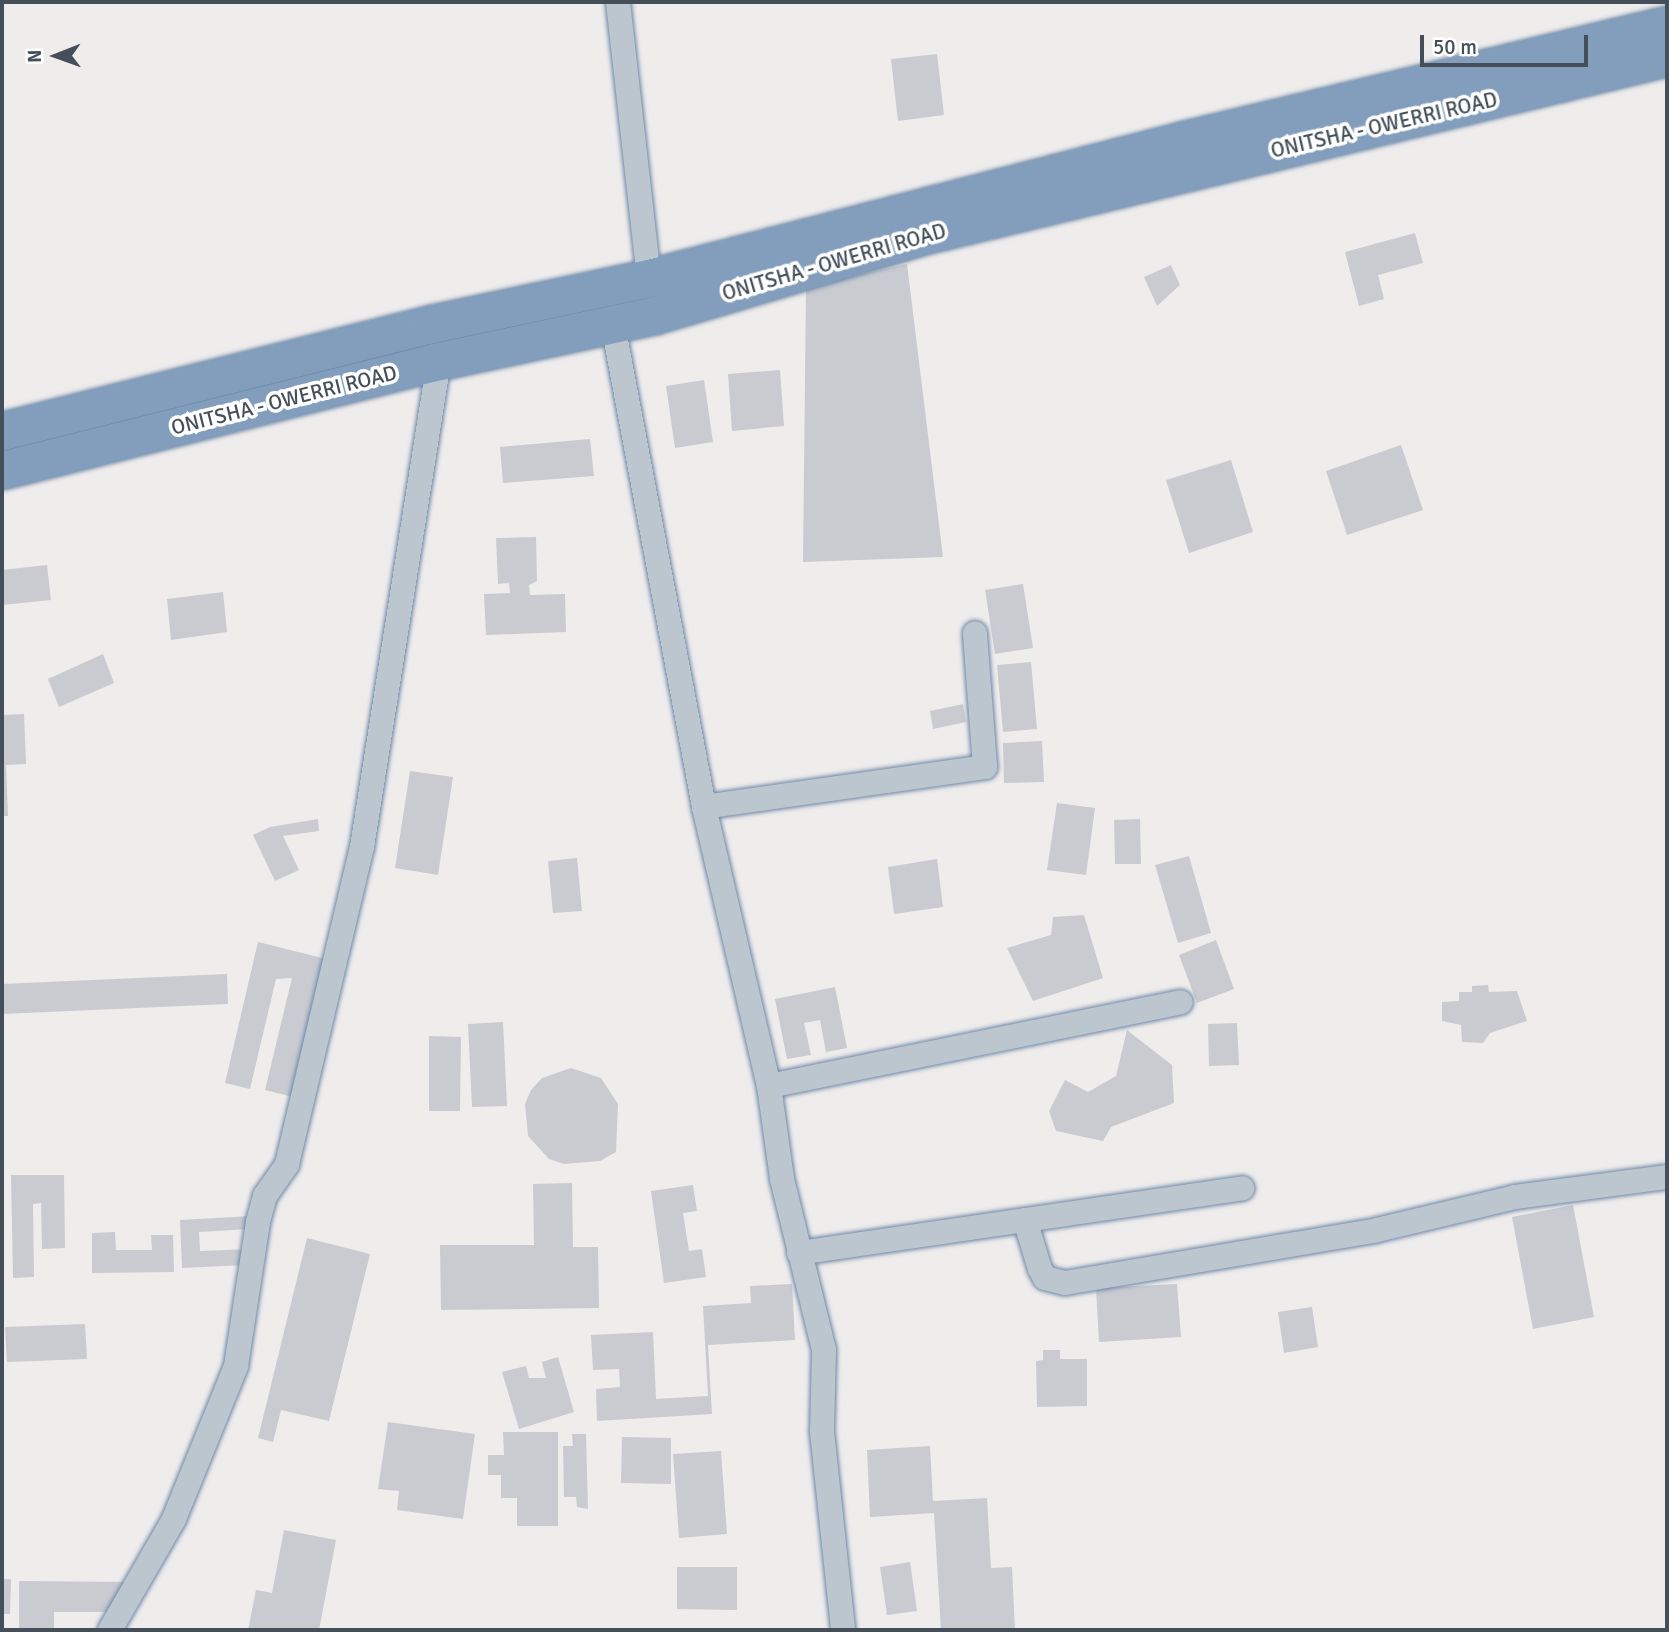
<!DOCTYPE html>
<style>
body{margin:0}
#map{position:relative;width:1669px;height:1632px;overflow:hidden;background:#efecec;font-family:Signika,sans-serif}
div>[style]{position:absolute}
.building>*{inset:0;background:#c9cbd1}
.roads{filter:drop-shadow(0 0 2px #6e89a7) drop-shadow(0 0 2px #6e89a7)}
.minor>*{height:24px;margin:-12px;padding:0 12px;transform-origin:12px;border-radius:12px;background:#bcc6cf}
.highway>*{height:37px;margin:-18.5px;padding:0 18.5px;transform-origin:18.5px;border-radius:18.5px;background:#839ebc}
span{translate:-50% -50%;white-space:nowrap;text-align:center;line-height:1.15;-webkit-text-stroke:7px #fff;paint-order:stroke}
.street-label{font-size:21px;color:#444f59}
.frame{position:absolute;inset:0;border:4px solid #444f59;pointer-events:none}
.north{position:absolute;left:21px;top:21px;width:70px;height:70px;-webkit-text-stroke:5px #fff;paint-order:stroke;rotate:269deg;font-size:19px;font-weight:700;line-height:28px;text-align:center;color:#444f59}
.north::after{content:'';display:block;margin:auto;width:24px;height:32px;background:#444f59;clip-path:polygon(50% 0,100% 100%,50% 72%,0 100%)}
.scale{position:absolute;left:1420px;top:35px;width:168px;height:32px;box-sizing:border-box;border:4px solid #444f59;border-top:0;padding-left:9px;font-size:21px;line-height:24px;white-space:nowrap;color:#444f59;-webkit-text-stroke:5px #fff;paint-order:stroke}
</style>
<div id="map">
<div class="building">
<div style="clip-path:polygon(937px 54px,944px 115px,898px 121px,891px 59px)"></div>
<div style="clip-path:polygon(1415px 233px,1423px 263px,1378px 275px,1384px 299px,1359px 306px,1345px 252px)"></div>
<div style="clip-path:polygon(907px 264px,943px 557px,803px 562px,806px 287px)"></div>
<div style="clip-path:polygon(1171px 265px,1180px 285px,1157px 306px,1144px 277px)"></div>
<div style="clip-path:polygon(780px 370px,784px 426px,732px 431px,728px 374px)"></div>
<div style="clip-path:polygon(704px 380px,713px 442px,675px 448px,666px 386px)"></div>
<div style="clip-path:polygon(590px 439px,594px 476px,503px 483px,500px 447px)"></div>
<div style="clip-path:polygon(1401px 445px,1423px 510px,1347px 535px,1326px 471px)"></div>
<div style="clip-path:polygon(1231px 460px,1253px 532px,1189px 553px,1166px 480px)"></div>
<div style="clip-path:polygon(536px 537px,537px 581px,529px 585px,530px 595px,565px 594px,566px 632px,486px 635px,484px 594px,510px 593px,509px 583px,498px 584px,496px 538px)"></div>
<div style="clip-path:polygon(47px 565px,51px 600px,2px 605px,2px 570px)"></div>
<div style="clip-path:polygon(1023px 584px,1033px 648px,995px 654px,985px 590px)"></div>
<div style="clip-path:polygon(223px 592px,227px 632px,171px 640px,167px 599px)"></div>
<div style="clip-path:polygon(103px 654px,114px 683px,59px 707px,48px 679px)"></div>
<div style="clip-path:polygon(1031px 662px,1037px 729px,1003px 732px,997px 665px)"></div>
<div style="clip-path:polygon(963px 704px,966px 722px,933px 729px,930px 711px)"></div>
<div style="clip-path:polygon(24px 714px,26px 764px,6px 765px,8px 816px,2px 816px,2px 715px)"></div>
<div style="clip-path:polygon(1042px 741px,1044px 782px,1004px 783px,1003px 743px)"></div>
<div style="clip-path:polygon(410px 771px,453px 777px,438px 875px,395px 868px)"></div>
<div style="clip-path:polygon(1057px 803px,1095px 808px,1086px 875px,1047px 870px)"></div>
<div style="clip-path:polygon(318px 819px,319px 831px,283px 836px,299px 870px,275px 881px,253px 835px,270px 827px)"></div>
<div style="clip-path:polygon(1140px 819px,1141px 864px,1115px 864px,1114px 820px)"></div>
<div style="clip-path:polygon(1189px 856px,1211px 933px,1178px 943px,1155px 865px)"></div>
<div style="clip-path:polygon(577px 858px,582px 911px,553px 913px,548px 861px)"></div>
<div style="clip-path:polygon(937px 859px,943px 907px,894px 914px,888px 867px)"></div>
<div style="clip-path:polygon(1084px 915px,1103px 978px,1033px 1001px,1007px 948px,1051px 935px,1053px 917px)"></div>
<div style="clip-path:polygon(1216px 940px,1234px 989px,1197px 1003px,1179px 955px)"></div>
<div style="clip-path:polygon(258px 942px,330px 960px,297px 1098px,265px 1090px,292px 978px,276px 979px,250px 1089px,225px 1083px)"></div>
<div style="clip-path:polygon(227px 974px,228px 1004px,2px 1014px,2px 984px)"></div>
<div style="clip-path:polygon(1488px 985px,1489px 992px,1517px 991px,1527px 1021px,1490px 1033px,1483px 1043px,1462px 1042px,1461px 1025px,1442px 1021px,1442px 1002px,1459px 1001px,1459px 992px,1472px 992px,1472px 986px)"></div>
<div style="clip-path:polygon(835px 987px,847px 1048px,826px 1052px,820px 1020px,804px 1023px,811px 1055px,787px 1059px,775px 999px)"></div>
<div style="clip-path:polygon(503px 1022px,507px 1106px,472px 1107px,468px 1024px)"></div>
<div style="clip-path:polygon(1237px 1023px,1239px 1065px,1209px 1066px,1208px 1024px)"></div>
<div style="clip-path:polygon(1127px 1030px,1172px 1065px,1174px 1103px,1111px 1127px,1103px 1141px,1056px 1131px,1049px 1111px,1065px 1080px,1088px 1092px,1116px 1076px)"></div>
<div style="clip-path:polygon(429px 1036px,461px 1037px,460px 1111px,429px 1111px)"></div>
<div style="clip-path:polygon(571px 1068px,601px 1078px,618px 1104px,616px 1152px,600px 1161px,564px 1164px,549px 1159px,528px 1136px,525px 1104px,531px 1090px,542px 1078px)"></div>
<div style="clip-path:polygon(11px 1175px,64px 1175px,65px 1248px,42px 1249px,41px 1203px,33px 1204px,34px 1277px,13px 1278px)"></div>
<div style="clip-path:polygon(572px 1183px,573px 1247px,598px 1247px,599px 1308px,441px 1310px,440px 1245px,534px 1245px,533px 1184px)"></div>
<div style="clip-path:polygon(693px 1185px,697px 1211px,683px 1213px,689px 1251px,702px 1249px,706px 1277px,664px 1283px,651px 1191px)"></div>
<div style="clip-path:polygon(1573px 1205px,1594px 1317px,1533px 1329px,1512px 1217px)"></div>
<div style="clip-path:polygon(251px 1216px,251px 1229px,199px 1232px,200px 1251px,250px 1249px,245px 1265px,182px 1268px,180px 1220px)"></div>
<div style="clip-path:polygon(115px 1232px,116px 1250px,152px 1250px,151px 1235px,173px 1235px,174px 1272px,92px 1273px,92px 1233px)"></div>
<div style="clip-path:polygon(307px 1238px,370px 1254px,329px 1421px,281px 1410px,273px 1442px,258px 1438px)"></div>
<div style="clip-path:polygon(792px 1284px,795px 1340px,708px 1345px,712px 1414px,597px 1421px,596px 1389px,620px 1387px,619px 1369px,593px 1370px,591px 1335px,653px 1332px,656px 1399px,708px 1396px,703px 1306px,751px 1303px,750px 1286px)"></div>
<div style="clip-path:polygon(1177px 1284px,1181px 1337px,1099px 1342px,1096px 1288px)"></div>
<div style="clip-path:polygon(1312px 1307px,1318px 1347px,1284px 1353px,1278px 1312px)"></div>
<div style="clip-path:polygon(85px 1324px,87px 1359px,7px 1362px,5px 1327px)"></div>
<div style="clip-path:polygon(1043px 1350px,1060px 1350px,1060px 1359px,1087px 1359px,1087px 1406px,1037px 1407px,1036px 1361px,1043px 1360px)"></div>
<div style="clip-path:polygon(558px 1357px,574px 1412px,519px 1429px,502px 1372px,526px 1366px,529px 1378px,546px 1378px,542px 1362px)"></div>
<div style="clip-path:polygon(388px 1422px,475px 1434px,463px 1519px,397px 1510px,399px 1491px,378px 1489px)"></div>
<div style="clip-path:polygon(503px 1432px,558px 1432px,558px 1526px,517px 1526px,517px 1498px,501px 1498px,501px 1475px,488px 1475px,488px 1455px,504px 1455px)"></div>
<div style="clip-path:polygon(572px 1434px,586px 1434px,588px 1509px,577px 1507px,576px 1497px,564px 1497px,563px 1446px,573px 1446px)"></div>
<div style="clip-path:polygon(622px 1437px,671px 1438px,671px 1484px,621px 1483px)"></div>
<div style="clip-path:polygon(930px 1446px,933px 1501px,987px 1498px,991px 1568px,1012px 1567px,1015px 1630px,941px 1630px,934px 1513px,870px 1517px,867px 1450px)"></div>
<div style="clip-path:polygon(721px 1451px,727px 1534px,679px 1538px,673px 1454px)"></div>
<div style="clip-path:polygon(284px 1530px,336px 1540px,319px 1630px,248px 1630px,256px 1590px,272px 1593px)"></div>
<div style="clip-path:polygon(910px 1562px,917px 1611px,887px 1615px,880px 1567px)"></div>
<div style="clip-path:polygon(677px 1567px,737px 1567px,737px 1610px,677px 1609px)"></div>
<div style="clip-path:polygon(2px 1579px,11px 1579px,10px 1614px,2px 1614px)"></div>
<div style="clip-path:polygon(19px 1581px,133px 1582px,116px 1612px,54px 1612px,54px 1630px,19px 1630px)"></div>
</div>
<div class="roads">
<div class="minor">
<div style="left:618px;top:2px;width:278px;rotate:83.6deg"></div>
<div style="left:613px;top:325px;width:491px;rotate:79.3deg"></div>
<div style="left:704px;top:807px;width:286px;rotate:76.9deg"></div>
<div style="left:769px;top:1086px;width:94px;rotate:82deg"></div>
<div style="left:782px;top:1179px;width:176px;rotate:76.2deg"></div>
<div style="left:824px;top:1350px;width:82px;rotate:91.4deg"></div>
<div style="left:822px;top:1432px;width:199px;rotate:83.9deg"></div>
<div style="left:704px;top:807px;width:284px;rotate:-8.1deg"></div>
<div style="left:985px;top:767px;width:134px;rotate:-94.3deg"></div>
<div style="left:769px;top:1086px;width:420px;rotate:-11.5deg"></div>
<div style="left:1025px;top:1220px;width:51px;rotate:73deg"></div>
<div style="left:1040px;top:1269px;width:10px;rotate:61deg"></div>
<div style="left:1045px;top:1278px;width:21px;rotate:14deg"></div>
<div style="left:1065px;top:1283px;width:316px;rotate:-9.6deg"></div>
<div style="left:1377px;top:1230px;width:142px;rotate:-13.4deg"></div>
<div style="left:1515px;top:1197px;width:152px;rotate:-7.5deg"></div>
<div style="left:799px;top:1253px;width:448px;rotate:-8.3deg"></div>
<div style="left:110px;top:1630px;width:128px;rotate:-60deg"></div>
<div style="left:174px;top:1519px;width:165px;rotate:-67.9deg"></div>
<div style="left:236px;top:1366px;width:146px;rotate:-81.3deg"></div>
<div style="left:258px;top:1222px;width:27px;rotate:-75deg"></div>
<div style="left:265px;top:1196px;width:39px;rotate:-55deg"></div>
<div style="left:287px;top:1164px;width:326px;rotate:-76.7deg"></div>
<div style="left:362px;top:847px;width:492px;rotate:-81deg"></div>
</div>
<div class="highway">
<div style="left:2px;top:431px;width:442px;rotate:-14deg"></div>
<div style="left:431px;top:324px;width:223px;rotate:-11.9deg"></div>
<div style="left:649px;top:278px;width:557px;rotate:-14.46deg"></div>
<div style="left:1188px;top:139px;width:492px;rotate:-13.4deg"></div>
<div style="left:2px;top:470px;width:450px;rotate:-14deg"></div>
<div style="left:439px;top:361px;width:221px;rotate:-12deg"></div>
<div style="left:655px;top:315px;width:277px;rotate:-16.5deg"></div>
<div style="left:921px;top:236px;width:767px;rotate:-13.49deg"></div>
</div>
</div>
<div class="street-label">
<span style="left:1384px;top:125px;rotate:-13deg">ONITSHA - OWERRI ROAD</span>
<span style="left:834px;top:262px;rotate:-16deg">ONITSHA - OWERRI ROAD</span>
<span style="left:284px;top:400px;rotate:-14deg">ONITSHA - OWERRI ROAD</span>
</div>
<div class="frame"></div>
<div class="north">N</div>
<div class="scale">50 m</div>
</div>
